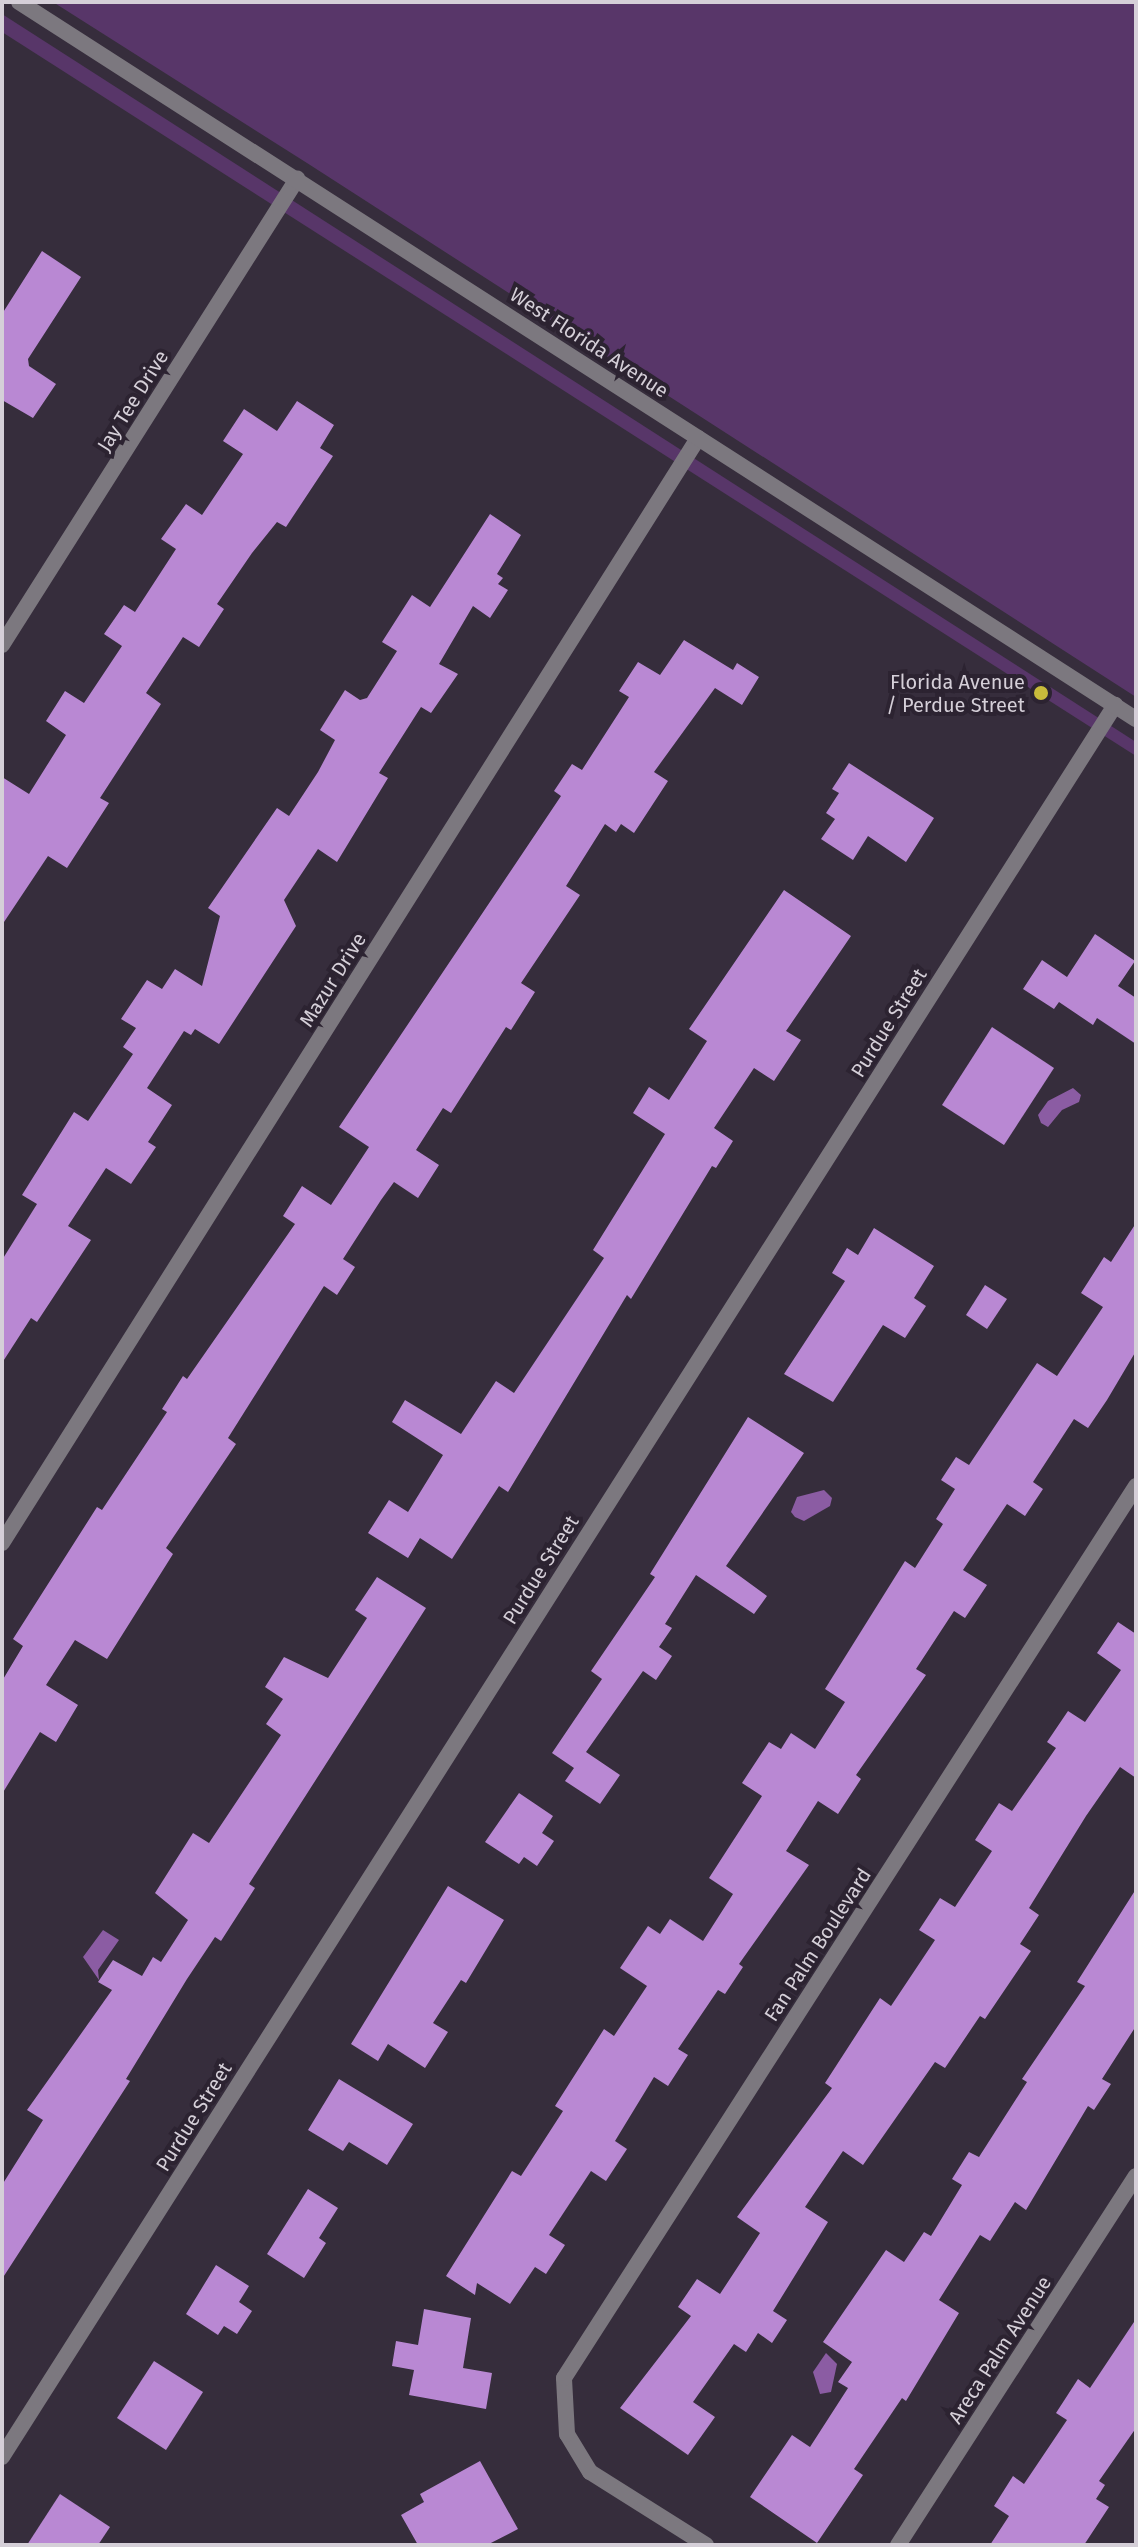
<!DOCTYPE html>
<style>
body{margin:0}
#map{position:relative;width:1138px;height:2547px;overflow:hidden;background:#362d3c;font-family:"Fira Sans",sans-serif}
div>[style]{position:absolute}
.green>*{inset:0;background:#583669}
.water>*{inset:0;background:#8b5ca3}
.building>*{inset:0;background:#b988d3}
.minor>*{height:16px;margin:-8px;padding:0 8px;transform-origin:8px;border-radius:8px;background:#7c787f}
.tertiary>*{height:16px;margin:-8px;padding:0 8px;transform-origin:8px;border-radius:8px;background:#7c787f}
.dots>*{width:22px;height:22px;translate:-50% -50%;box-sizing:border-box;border:4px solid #2c2331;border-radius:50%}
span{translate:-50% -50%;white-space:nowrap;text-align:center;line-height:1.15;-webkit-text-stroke:8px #2c2331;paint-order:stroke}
.street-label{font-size:20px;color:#d5cfd8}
.poi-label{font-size:20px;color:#d5cfd8}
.right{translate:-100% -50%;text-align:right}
.frame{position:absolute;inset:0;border:4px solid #d5cfd8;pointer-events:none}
</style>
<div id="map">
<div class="green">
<div style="clip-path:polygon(53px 2px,1136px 2px,1136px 697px,307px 163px)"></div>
<div style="clip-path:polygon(2px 14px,1136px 742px,1136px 756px,2px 32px)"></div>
</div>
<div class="water">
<div style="clip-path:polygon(1073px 1088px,1081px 1095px,1079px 1102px,1062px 1110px,1048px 1127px,1041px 1123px,1038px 1115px,1048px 1101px)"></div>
<div style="clip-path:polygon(824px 1490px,832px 1498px,830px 1506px,804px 1521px,795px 1517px,791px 1512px,797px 1497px)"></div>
<div style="clip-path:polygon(103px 1930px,119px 1940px,98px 1970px,99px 1980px,83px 1957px)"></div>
<div style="clip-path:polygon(826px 2353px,837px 2364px,831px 2392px,820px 2394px,813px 2372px)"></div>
</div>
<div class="building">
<div style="clip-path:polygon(42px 251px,81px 277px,28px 359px,29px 366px,56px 384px,33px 418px,2px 400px,2px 314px)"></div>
<div style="clip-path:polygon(297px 401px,334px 425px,320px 448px,333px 456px,286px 527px,277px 522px,252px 553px,217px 604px,224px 609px,199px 647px,183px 637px,146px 693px,161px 704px,100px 798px,109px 803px,67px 868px,48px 856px,2px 925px,2px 777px,29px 794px,66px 735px,46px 721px,65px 691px,84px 703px,122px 646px,104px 634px,124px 605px,135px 612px,176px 549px,161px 539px,186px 504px,202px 515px,243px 454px,223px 441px,244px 409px,277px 431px)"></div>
<div style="clip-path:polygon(490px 514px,521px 535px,497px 574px,503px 578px,498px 584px,508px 590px,490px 618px,473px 606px,439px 664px,458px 674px,431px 713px,421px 707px,379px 773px,388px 778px,337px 862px,318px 849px,284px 900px,296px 926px,219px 1044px,195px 1029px,191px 1035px,184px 1031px,147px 1088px,172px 1105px,148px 1142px,156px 1147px,131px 1184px,106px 1168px,68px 1226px,91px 1240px,37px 1322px,31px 1318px,2px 1363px,2px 1260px,37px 1204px,22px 1195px,74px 1112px,88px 1121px,133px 1054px,123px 1047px,136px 1028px,121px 1019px,147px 980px,162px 989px,175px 969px,202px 986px,220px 916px,208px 908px,277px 808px,289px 816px,318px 772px,335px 740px,320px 730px,345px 690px,360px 700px,367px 698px,397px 651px,382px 642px,412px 595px,430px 607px)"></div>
<div style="clip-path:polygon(684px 640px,733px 670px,737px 663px,759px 677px,742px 705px,715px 688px,654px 772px,668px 781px,634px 833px,621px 824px,616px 832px,605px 824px,566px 886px,580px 895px,521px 983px,535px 992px,511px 1030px,506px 1027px,451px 1113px,443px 1108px,416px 1150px,439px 1165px,418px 1198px,394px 1182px,381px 1200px,343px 1259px,355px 1267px,337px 1295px,324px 1286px,296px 1330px,228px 1438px,236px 1444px,166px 1548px,173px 1554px,107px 1659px,75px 1640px,46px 1685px,78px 1705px,56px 1742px,40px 1732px,2px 1794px,2px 1681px,23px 1646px,13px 1639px,97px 1507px,102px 1510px,167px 1412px,162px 1409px,183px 1376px,187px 1379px,295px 1224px,283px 1216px,302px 1186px,331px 1205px,369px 1147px,339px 1127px,561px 796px,554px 791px,572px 764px,582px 770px,629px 697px,619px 691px,638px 662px,660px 675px)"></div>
<div style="clip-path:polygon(849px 763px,934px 818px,906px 862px,868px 836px,853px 860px,821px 839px,835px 819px,826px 813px,839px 793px,832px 789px)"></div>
<div style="clip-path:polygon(784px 890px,851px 936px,786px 1031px,801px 1040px,774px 1081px,754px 1068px,714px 1128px,733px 1141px,716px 1168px,712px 1166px,631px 1299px,627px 1295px,508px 1492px,499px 1486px,452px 1559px,420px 1538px,408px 1558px,368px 1533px,389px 1500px,408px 1512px,443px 1455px,392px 1422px,405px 1400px,461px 1434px,496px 1381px,514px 1393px,604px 1258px,593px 1250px,665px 1134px,633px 1113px,649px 1087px,669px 1100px,707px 1041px,689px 1029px)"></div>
<div style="clip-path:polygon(1095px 934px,1135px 961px,1118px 986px,1136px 998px,1136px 1044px,1097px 1018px,1093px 1025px,1059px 1002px,1054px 1009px,1023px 989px,1042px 960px,1067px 977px)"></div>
<div style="clip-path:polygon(992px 1027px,1054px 1068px,1004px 1145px,942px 1105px)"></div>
<div style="clip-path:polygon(1136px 1223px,1136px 1351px,1107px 1400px,1088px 1428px,1074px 1419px,1033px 1482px,1043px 1489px,1025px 1516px,1007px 1504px,963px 1570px,987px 1585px,965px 1618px,954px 1611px,916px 1669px,926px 1675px,856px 1775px,861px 1779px,838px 1814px,818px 1801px,786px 1851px,809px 1865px,739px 1964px,743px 1967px,725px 1994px,718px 1990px,678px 2049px,688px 2055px,668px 2086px,654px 2077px,615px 2141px,627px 2149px,606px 2181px,591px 2171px,549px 2235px,565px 2245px,546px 2274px,535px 2267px,510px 2304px,477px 2283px,475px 2295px,446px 2276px,512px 2171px,521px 2176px,563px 2111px,555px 2106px,604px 2029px,614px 2036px,647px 1986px,620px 1968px,648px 1926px,660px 1934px,670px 1919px,703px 1941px,733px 1894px,709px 1878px,762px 1796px,742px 1783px,769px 1742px,781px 1749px,791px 1733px,815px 1749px,845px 1702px,825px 1689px,905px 1561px,915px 1568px,943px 1524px,936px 1519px,955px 1489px,941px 1480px,956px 1457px,969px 1465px,1037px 1363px,1057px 1376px,1103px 1307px,1081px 1293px,1104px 1257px,1111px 1262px)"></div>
<div style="clip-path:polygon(874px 1228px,934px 1266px,914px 1298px,926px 1306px,905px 1338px,883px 1325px,833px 1402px,784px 1374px,845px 1281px,832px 1273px,847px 1248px,858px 1255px)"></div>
<div style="clip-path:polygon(985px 1285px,1007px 1299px,987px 1329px,966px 1315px)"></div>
<div style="clip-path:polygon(748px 1417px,804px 1453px,726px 1566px,767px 1596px,754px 1614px,696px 1575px,665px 1624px,672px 1628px,659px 1647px,672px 1656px,656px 1680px,643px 1671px,586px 1752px,620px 1775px,600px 1804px,565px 1781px,574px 1768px,552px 1753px,602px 1679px,591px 1671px,655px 1577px,650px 1574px)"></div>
<div style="clip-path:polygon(377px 1577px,426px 1608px,249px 1884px,255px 1888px,221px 1941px,215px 1937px,187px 1979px,126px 2079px,130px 2081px,2px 2279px,2px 2185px,43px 2120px,27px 2110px,112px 1990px,98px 1982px,113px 1960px,142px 1976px,153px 1957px,161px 1962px,188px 1920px,155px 1893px,193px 1833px,209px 1843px,281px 1735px,266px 1724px,283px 1699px,265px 1687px,284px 1657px,328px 1678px,367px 1618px,355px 1610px)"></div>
<div style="clip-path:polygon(1118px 1622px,1136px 1634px,1136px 1778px,1120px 1767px,1086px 1816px,1029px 1908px,1039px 1915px,1020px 1944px,1031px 1951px,985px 2019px,980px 2016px,945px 2068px,935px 2062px,863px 2165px,843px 2151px,805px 2207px,828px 2222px,773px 2311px,787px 2320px,772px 2343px,758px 2333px,746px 2352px,734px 2344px,693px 2402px,715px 2417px,688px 2455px,620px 2408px,691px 2316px,678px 2307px,697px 2279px,720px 2294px,760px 2233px,737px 2217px,832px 2088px,825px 2083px,880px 1998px,891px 2006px,935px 1940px,919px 1930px,940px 1898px,955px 1907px,992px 1851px,975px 1840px,999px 1803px,1012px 1811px,1056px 1748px,1047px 1742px,1068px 1711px,1085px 1722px,1121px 1670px,1097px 1653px)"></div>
<div style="clip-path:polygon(519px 1793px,553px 1816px,542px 1833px,554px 1841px,537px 1866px,524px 1857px,519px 1864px,485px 1842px)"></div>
<div style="clip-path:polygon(448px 1886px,504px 1920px,466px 1983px,461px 1980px,433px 2023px,448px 2032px,425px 2068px,388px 2044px,378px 2061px,351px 2044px)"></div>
<div style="clip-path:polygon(1136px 1889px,1136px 2026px,1102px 2079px,1111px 2084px,1094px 2110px,1088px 2106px,1026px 2210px,1015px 2202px,990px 2241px,980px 2235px,939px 2300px,959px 2313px,906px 2401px,902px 2398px,854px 2469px,863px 2475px,817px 2543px,750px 2497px,792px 2435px,810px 2447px,848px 2388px,838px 2382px,852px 2362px,823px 2342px,886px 2250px,904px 2262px,924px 2232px,931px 2236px,962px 2185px,952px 2179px,969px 2152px,979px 2157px,1027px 2082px,1022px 2079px,1085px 1986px,1077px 1982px)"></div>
<div style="clip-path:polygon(339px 2079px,413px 2124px,387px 2165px,349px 2142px,343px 2151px,308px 2130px)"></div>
<div style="clip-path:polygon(308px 2189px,338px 2208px,319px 2238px,326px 2243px,304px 2278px,267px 2254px)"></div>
<div style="clip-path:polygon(216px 2265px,249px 2286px,239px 2302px,252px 2311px,237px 2334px,224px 2326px,218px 2335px,186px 2314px)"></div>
<div style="clip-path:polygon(424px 2309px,471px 2318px,463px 2368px,492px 2373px,486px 2409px,409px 2395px,414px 2370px,392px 2366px,396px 2341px,418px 2345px)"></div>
<div style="clip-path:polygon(1136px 2319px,1136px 2428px,1099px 2481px,1105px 2485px,1096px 2499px,1109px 2507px,1084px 2545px,990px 2545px,1009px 2516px,994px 2506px,1013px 2476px,1024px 2484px,1067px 2420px,1056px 2413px,1078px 2379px,1090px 2388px)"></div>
<div style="clip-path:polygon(154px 2361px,203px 2392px,166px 2450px,117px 2418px)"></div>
<div style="clip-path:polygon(480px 2461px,518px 2529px,487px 2545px,418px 2545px,401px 2515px,424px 2502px,420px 2494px)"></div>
<div style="clip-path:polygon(60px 2494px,110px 2527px,98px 2545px,27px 2545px)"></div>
</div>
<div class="minor">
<div style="left:2px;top:645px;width:552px;rotate:-57.66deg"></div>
<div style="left:2px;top:1543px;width:1306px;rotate:-57.79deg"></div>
<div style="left:2px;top:2457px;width:2076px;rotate:-57.57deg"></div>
<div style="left:706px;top:2545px;width:137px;rotate:-147.8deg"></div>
<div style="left:590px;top:2472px;width:44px;rotate:-121.2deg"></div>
<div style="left:567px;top:2434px;width:56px;rotate:-93.1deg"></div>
<div style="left:564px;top:2378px;width:1060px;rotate:-57.33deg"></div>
<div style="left:898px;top:2545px;width:439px;rotate:-57.2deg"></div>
</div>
<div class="tertiary">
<div style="left:19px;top:2px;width:1327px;rotate:32.7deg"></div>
</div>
<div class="dots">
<div style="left:1041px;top:693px;background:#c8bb3b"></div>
</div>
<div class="street-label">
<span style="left:589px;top:343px;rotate:33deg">West Florida Avenue</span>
<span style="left:133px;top:401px;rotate:-58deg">Jay Tee Drive</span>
<span style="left:333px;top:980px;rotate:-58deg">Mazur Drive</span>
<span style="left:889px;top:1023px;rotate:-58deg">Purdue Street</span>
<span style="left:541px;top:1570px;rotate:-58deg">Purdue Street</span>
<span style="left:818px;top:1945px;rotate:-57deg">Fan Palm Boulevard</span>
<span style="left:194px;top:2117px;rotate:-58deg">Purdue Street</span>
<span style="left:1000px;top:2350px;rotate:-57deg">Areca Palm Avenue</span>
</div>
<div class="poi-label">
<span class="right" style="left:1025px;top:694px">Florida Avenue<br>/ Perdue Street</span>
</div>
<div class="frame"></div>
</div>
